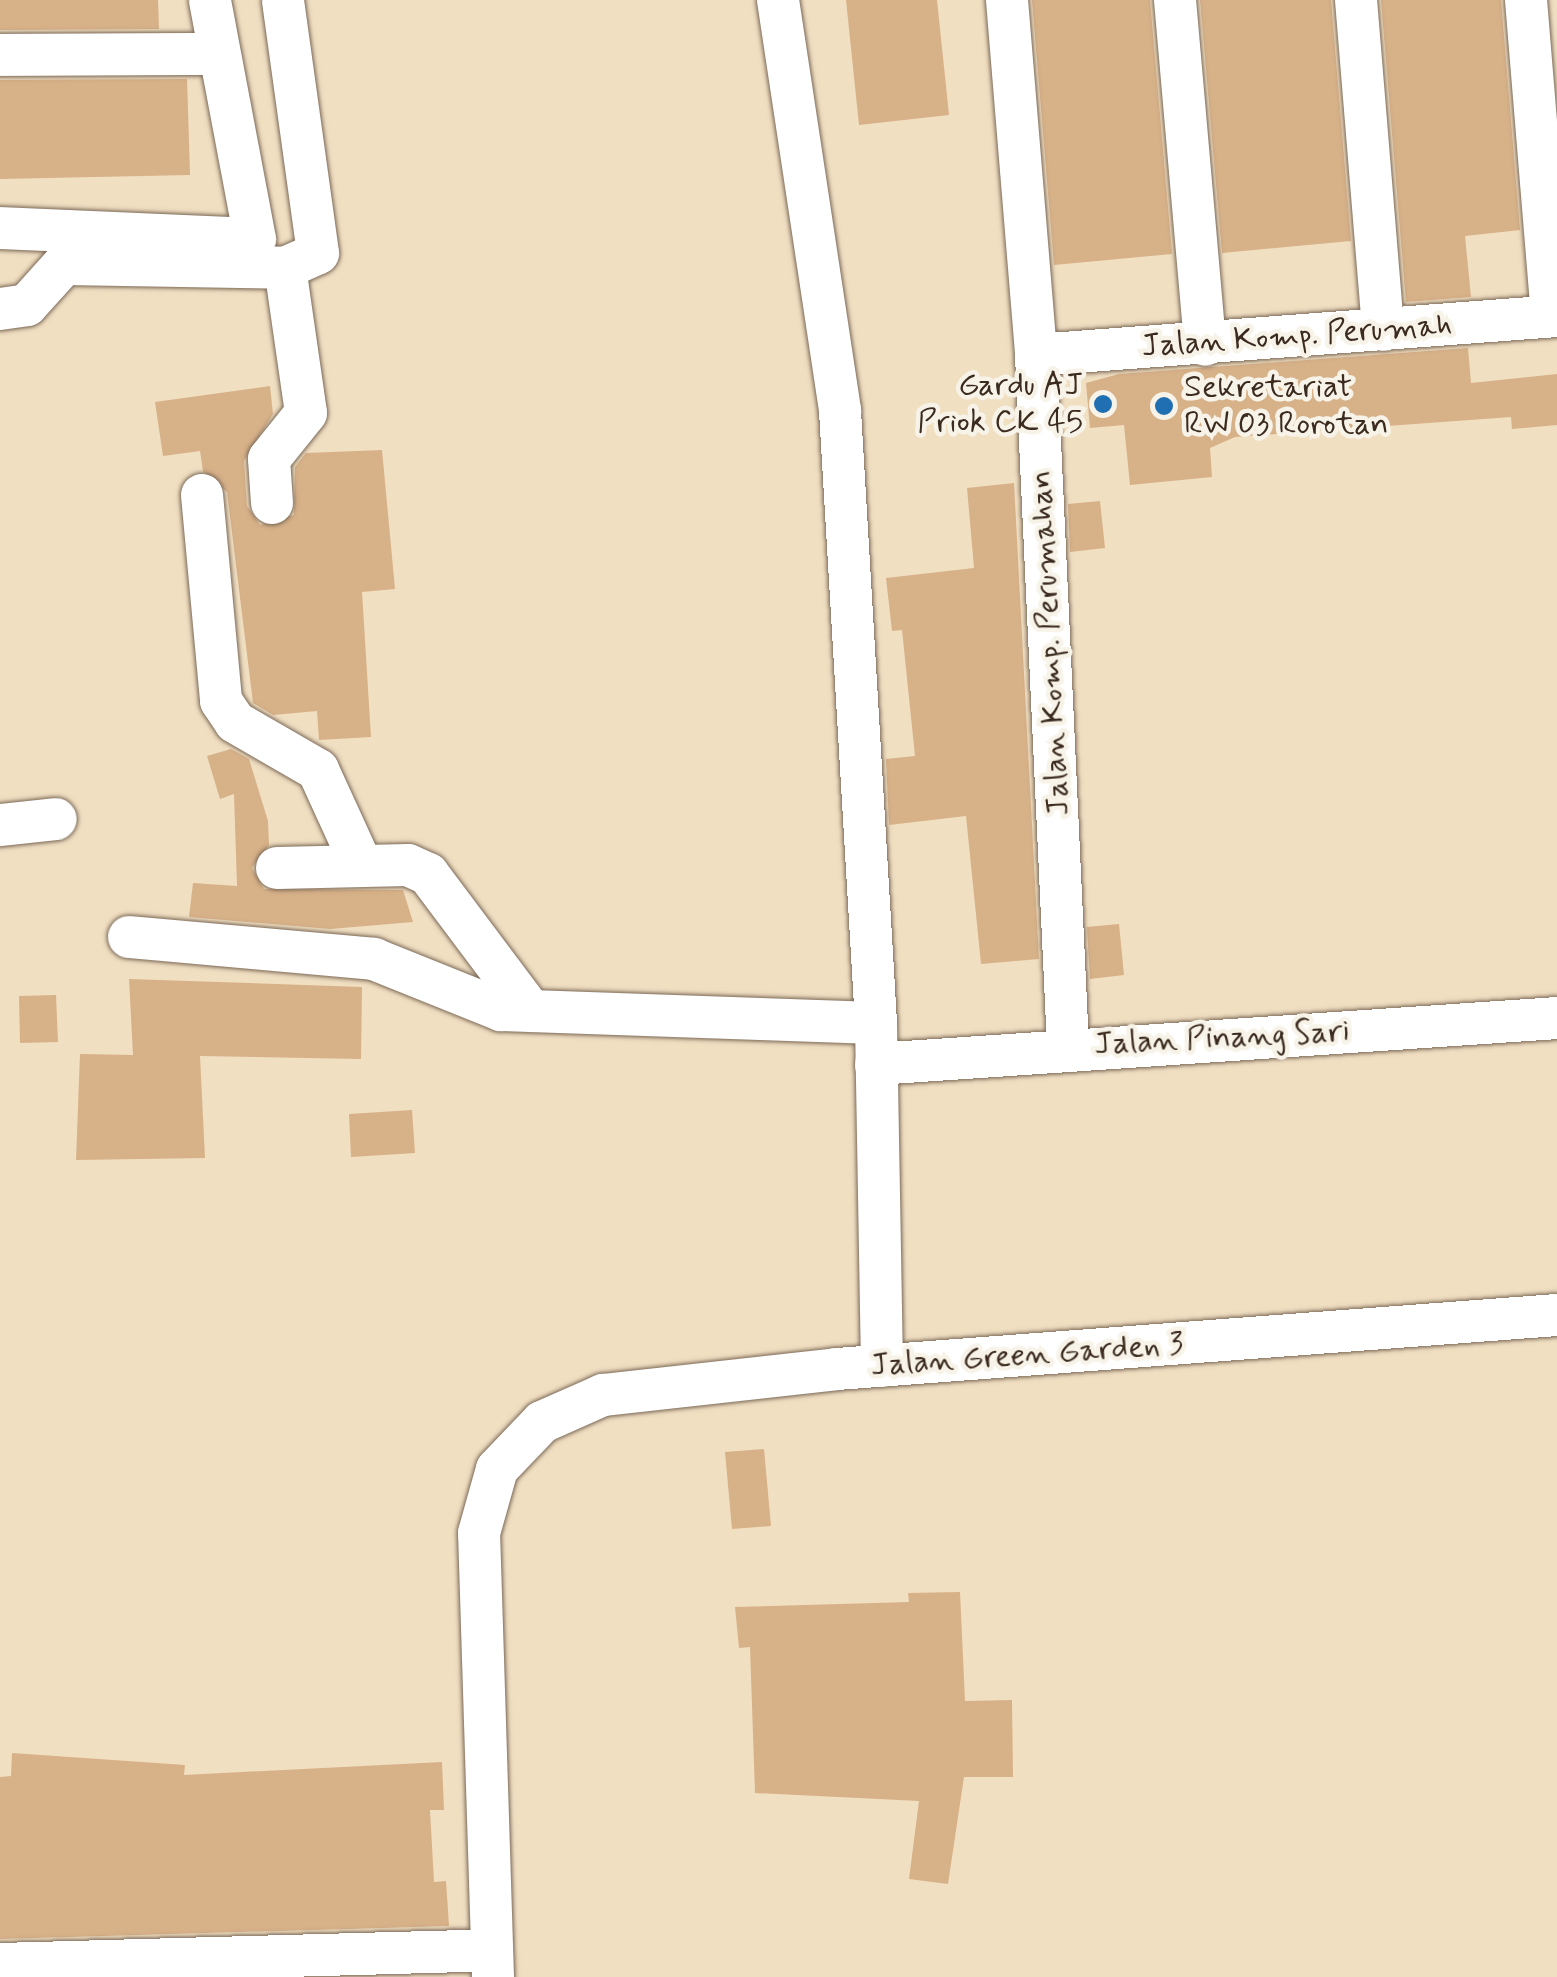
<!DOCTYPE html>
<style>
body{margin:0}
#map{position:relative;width:1557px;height:1977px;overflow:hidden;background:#f1dfc2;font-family:Mynerve,sans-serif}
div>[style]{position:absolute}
.building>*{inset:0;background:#d7b188}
.roads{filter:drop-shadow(0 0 2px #7b6957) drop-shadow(0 0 2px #7b6957)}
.street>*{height:42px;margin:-21px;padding:0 21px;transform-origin:21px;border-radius:21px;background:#fff}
.dots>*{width:28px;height:28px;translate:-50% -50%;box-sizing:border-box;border:5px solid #f7f3e8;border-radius:50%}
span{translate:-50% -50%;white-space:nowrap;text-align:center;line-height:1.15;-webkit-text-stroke:9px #f7f3e8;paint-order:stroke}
.street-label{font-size:32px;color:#3b2a1e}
.poi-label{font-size:32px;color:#3b2a1e}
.right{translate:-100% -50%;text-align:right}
.left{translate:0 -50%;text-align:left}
</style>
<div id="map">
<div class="building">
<div style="clip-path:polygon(0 0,158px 0,159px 29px,0 30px)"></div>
<div style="clip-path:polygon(846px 0,937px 0,949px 115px,859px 125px)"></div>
<div style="clip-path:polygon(1032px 0,1150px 0,1172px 254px,1054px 265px)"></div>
<div style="clip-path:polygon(1200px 0,1331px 0,1351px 241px,1222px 253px)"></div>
<div style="clip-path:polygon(1381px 0,1501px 0,1520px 230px,1465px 236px,1471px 297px,1406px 302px)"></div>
<div style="clip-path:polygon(187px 79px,190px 175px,0 179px,0 80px)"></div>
<div style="clip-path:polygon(1468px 348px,1471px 383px,1557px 374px,1557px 425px,1512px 429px,1511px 417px,1235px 437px,1210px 448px,1212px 477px,1130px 485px,1124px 425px,1090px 428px,1086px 383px,1119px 374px)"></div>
<div style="clip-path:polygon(270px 386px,273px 414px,244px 461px,247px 506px,260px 525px,294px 515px,295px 467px,306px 453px,382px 450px,395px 589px,362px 592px,371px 737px,319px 740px,317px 711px,273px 715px,253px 703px,227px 492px,203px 471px,200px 451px,163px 456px,155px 402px)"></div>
<div style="clip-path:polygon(1014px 483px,1039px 959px,981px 964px,966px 816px,889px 825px,886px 759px,915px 756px,902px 630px,892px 631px,886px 578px,974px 568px,967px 488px)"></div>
<div style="clip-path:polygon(1100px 501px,1105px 548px,1070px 552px,1068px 504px)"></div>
<div style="clip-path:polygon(231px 749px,249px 759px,268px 821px,269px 845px,252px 868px,264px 889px,403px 890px,413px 922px,330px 929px,189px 917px,193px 883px,237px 886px,234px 794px,220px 799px,207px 756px)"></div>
<div style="clip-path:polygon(1119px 924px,1124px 975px,1090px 979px,1087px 927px)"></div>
<div style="clip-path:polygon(129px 979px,362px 987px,361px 1059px,200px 1056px,205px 1158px,76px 1160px,80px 1054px,133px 1055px)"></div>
<div style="clip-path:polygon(56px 995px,58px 1042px,20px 1043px,19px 996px)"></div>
<div style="clip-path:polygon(412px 1110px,415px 1153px,351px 1157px,349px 1114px)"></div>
<div style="clip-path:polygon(764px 1449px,771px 1526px,732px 1529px,725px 1452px)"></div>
<div style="clip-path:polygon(960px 1592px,965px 1701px,1012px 1700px,1013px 1777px,964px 1777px,948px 1884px,909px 1879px,919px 1801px,755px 1793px,750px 1647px,739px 1648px,735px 1607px,909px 1602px,908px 1593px)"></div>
<div style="clip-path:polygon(12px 1753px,185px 1765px,184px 1775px,442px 1762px,444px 1810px,430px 1810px,434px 1882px,446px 1881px,449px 1926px,0 1939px,0 1777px,11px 1776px)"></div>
</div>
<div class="roads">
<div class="street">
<div style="left:778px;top:0;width:416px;rotate:81.4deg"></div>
<div style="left:840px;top:411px;width:613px;rotate:86.63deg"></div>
<div style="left:876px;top:1023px;width:343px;rotate:89deg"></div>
<div style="left:1007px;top:0;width:356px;rotate:85.3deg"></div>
<div style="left:1036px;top:355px;width:693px;rotate:87.35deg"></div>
<div style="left:1175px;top:0;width:346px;rotate:85deg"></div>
<div style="left:1356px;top:0;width:331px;rotate:85.3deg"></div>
<div style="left:1526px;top:0;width:317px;rotate:85.3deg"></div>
<div style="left:0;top:55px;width:219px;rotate:-0.3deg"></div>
<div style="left:0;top:228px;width:255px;rotate:2.5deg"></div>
<div style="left:255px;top:239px;width:243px;rotate:-100.7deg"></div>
<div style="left:0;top:309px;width:27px;rotate:-8deg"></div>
<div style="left:27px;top:305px;width:55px;rotate:-47.9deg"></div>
<div style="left:64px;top:264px;width:221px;rotate:1deg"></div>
<div style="left:285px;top:268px;width:36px;rotate:-24deg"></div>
<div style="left:318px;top:253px;width:255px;rotate:-97.9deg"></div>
<div style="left:1036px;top:355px;width:522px;rotate:-4.28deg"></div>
<div style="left:202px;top:495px;width:207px;rotate:84.7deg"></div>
<div style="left:221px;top:701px;width:25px;rotate:56deg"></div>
<div style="left:235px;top:722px;width:96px;rotate:30deg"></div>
<div style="left:318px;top:770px;width:103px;rotate:65.4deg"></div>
<div style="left:272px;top:503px;width:44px;rotate:-93.9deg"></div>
<div style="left:269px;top:459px;width:59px;rotate:-51.2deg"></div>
<div style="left:306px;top:413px;width:147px;rotate:-98.2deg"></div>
<div style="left:0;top:825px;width:56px;rotate:-6.1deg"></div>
<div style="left:277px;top:868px;width:131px;rotate:-1.3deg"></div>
<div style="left:408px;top:865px;width:22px;rotate:24deg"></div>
<div style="left:428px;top:874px;width:171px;rotate:53.1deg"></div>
<div style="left:129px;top:937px;width:246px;rotate:5.1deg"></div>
<div style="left:374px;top:959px;width:137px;rotate:21.9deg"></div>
<div style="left:501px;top:1010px;width:375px;rotate:2deg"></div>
<div style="left:876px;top:1064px;width:683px;rotate:-3.86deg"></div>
<div style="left:0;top:1964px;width:492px;rotate:-1.6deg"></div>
<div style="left:493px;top:1977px;width:444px;rotate:-91.8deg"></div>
<div style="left:479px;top:1533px;width:66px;rotate:-74.3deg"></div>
<div style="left:497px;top:1469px;width:65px;rotate:-46.2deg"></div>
<div style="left:542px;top:1422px;width:67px;rotate:-23.9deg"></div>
<div style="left:603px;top:1395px;width:235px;rotate:-6.3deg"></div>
<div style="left:837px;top:1369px;width:722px;rotate:-4.29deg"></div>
</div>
</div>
<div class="dots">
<div style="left:1103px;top:404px;background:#1f6fb2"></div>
<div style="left:1164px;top:406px;background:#1f6fb2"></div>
</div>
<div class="street-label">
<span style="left:1297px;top:336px;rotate:-4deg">Jalan Komp. Perumah</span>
<span style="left:1050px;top:643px;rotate:-93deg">Jalan Komp. Perumahan</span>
<span style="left:1222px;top:1038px;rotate:-3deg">Jalan Pinang Sari</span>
<span style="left:1027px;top:1355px;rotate:-4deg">Jalan Green Garden 3</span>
</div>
<div class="poi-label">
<span class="right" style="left:1083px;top:404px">Gardu AJ<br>Priok CK 45</span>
<span class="left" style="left:1184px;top:406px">Sekretariat<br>RW 03 Rorotan</span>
</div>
</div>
